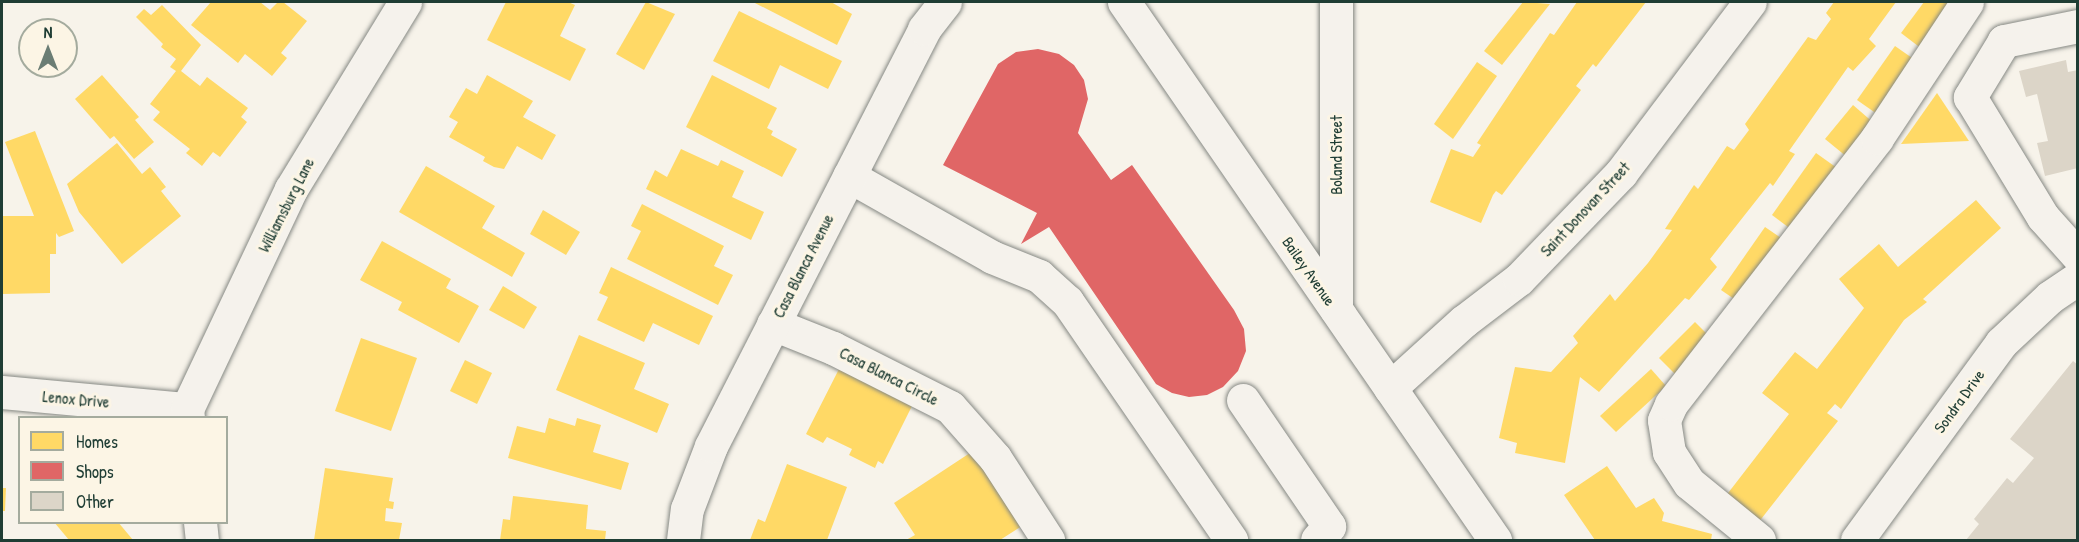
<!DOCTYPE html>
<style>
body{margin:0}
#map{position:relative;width:2079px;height:542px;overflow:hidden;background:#f7f3ea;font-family:"Patrick Hand",sans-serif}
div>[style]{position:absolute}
.homes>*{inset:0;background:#ffd966}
.shops>*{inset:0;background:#e06666}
.building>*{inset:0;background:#dcd5c8}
.roads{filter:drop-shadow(0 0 2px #868984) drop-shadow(0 0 2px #868984)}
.minor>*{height:33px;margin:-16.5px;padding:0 16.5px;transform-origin:16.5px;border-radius:16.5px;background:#f5f2ec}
span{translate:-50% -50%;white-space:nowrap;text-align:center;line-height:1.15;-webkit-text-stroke:6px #fcf5e5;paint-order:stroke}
.street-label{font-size:16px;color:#1f3d34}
.frame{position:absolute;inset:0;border:3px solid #1f3d34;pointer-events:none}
.legend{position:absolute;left:18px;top:416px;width:210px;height:108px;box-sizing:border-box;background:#fcf5e5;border:2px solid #a4ab9e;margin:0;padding:8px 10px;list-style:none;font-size:18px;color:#1f3d34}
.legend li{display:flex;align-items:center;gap:12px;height:30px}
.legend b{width:30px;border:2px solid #a4ab9e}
.north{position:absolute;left:18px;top:18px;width:60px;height:60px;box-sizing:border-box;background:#fcf5e5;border:2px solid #a4ab9e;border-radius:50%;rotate:0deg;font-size:16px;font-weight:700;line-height:24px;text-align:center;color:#1f3d34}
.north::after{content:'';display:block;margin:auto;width:21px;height:27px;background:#6b7d74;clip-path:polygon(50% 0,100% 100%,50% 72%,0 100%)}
</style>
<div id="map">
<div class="homes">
<div style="clip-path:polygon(211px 2px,260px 2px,270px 10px,278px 2px,283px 2px,307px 21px,281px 53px,287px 58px,272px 76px,245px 54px,238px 63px,191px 25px)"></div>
<div style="clip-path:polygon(506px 2px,568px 2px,575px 5px,560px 36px,586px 49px,570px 81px,487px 40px)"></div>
<div style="clip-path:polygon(646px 2px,675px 14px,644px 70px,616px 54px)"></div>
<div style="clip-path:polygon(753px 2px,831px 2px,852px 14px,837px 45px)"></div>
<div style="clip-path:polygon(1523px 2px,1550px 4px,1502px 65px,1484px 51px)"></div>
<div style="clip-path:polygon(1577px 2px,1646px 2px,1596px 67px,1593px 64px,1576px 86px,1581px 90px,1502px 195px,1496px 191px,1493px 195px,1481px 223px,1430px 202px,1451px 149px,1473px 157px,1481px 145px,1477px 143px,1550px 33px,1554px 35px)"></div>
<div style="clip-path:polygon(1834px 2px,1896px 2px,1869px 39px,1876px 46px,1853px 71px,1848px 67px,1789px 151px,1795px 154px,1773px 186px,1770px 183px,1710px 259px,1717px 267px,1689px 300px,1685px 298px,1599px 392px,1580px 377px,1565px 463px,1515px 453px,1517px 443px,1499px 438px,1515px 367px,1551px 372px,1578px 343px,1573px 336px,1610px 294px,1615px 301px,1648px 263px,1672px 230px,1665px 229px,1694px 185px,1698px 189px,1727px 146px,1734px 150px,1749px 130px,1745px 124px,1808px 37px,1816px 40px,1831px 19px,1826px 13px)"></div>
<div style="clip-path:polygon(1924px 2px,1958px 2px,1922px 49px,1901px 33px)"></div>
<div style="clip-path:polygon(162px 5px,201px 45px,181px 71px,200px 86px,207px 77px,248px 108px,241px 117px,247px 122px,220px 157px,213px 152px,202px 166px,186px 153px,190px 149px,153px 120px,160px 112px,150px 104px,176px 71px,170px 67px,176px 59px,161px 47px,163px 44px,136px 17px,144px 9px,151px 15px)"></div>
<div style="clip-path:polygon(739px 11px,842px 61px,828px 89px,780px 65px,769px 89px,713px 61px)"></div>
<div style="clip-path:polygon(1895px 46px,1915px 60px,1877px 114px,1857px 100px)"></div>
<div style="clip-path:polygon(1477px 62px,1497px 76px,1453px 139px,1434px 124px)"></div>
<div style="clip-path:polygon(102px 75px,139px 117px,135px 120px,154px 142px,134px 159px,114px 136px,110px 139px,75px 99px)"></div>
<div style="clip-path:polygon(487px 75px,533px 101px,523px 117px,556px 135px,542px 160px,517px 146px,504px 169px,494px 167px,483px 161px,485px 157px,449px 137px,458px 122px,449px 117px,466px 88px,477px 94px)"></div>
<div style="clip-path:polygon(712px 75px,777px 108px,767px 128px,773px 131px,771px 135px,797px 149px,782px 177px,686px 127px)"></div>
<div style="clip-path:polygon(1937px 93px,1969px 141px,1901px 144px)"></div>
<div style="clip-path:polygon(1853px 105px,1875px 124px,1847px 157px,1825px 139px)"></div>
<div style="clip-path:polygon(35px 131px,74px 231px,59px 237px,56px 233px,56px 254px,50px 254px,50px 293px,2px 294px,2px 216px,34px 216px,5px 142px)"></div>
<div style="clip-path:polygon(117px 143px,142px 174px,150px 167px,166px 187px,161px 191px,181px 216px,122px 264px,79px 212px,67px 184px)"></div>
<div style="clip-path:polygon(681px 149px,718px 166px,721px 160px,744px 171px,732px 197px,764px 212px,751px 240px,646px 189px,655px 170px,667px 177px)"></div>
<div style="clip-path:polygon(1816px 153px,1837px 168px,1792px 230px,1772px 215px)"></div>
<div style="clip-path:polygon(426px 166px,495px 206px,482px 228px,525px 253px,512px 277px,399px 212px)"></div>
<div style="clip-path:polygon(1976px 200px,2001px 228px,1923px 299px,1927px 302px,1904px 320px,1841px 409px,1835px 404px,1827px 413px,1838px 421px,1758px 523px,1725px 497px,1789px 414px,1762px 393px,1795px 352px,1817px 369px,1864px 308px,1839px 279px,1879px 244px,1898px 267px)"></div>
<div style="clip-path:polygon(642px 204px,724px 246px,714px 266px,733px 275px,718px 305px,627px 259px,641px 231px,631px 226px)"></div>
<div style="clip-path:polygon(543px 210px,580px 232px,566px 255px,530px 234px)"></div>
<div style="clip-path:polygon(1765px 227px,1784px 240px,1740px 303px,1721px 290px)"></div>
<div style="clip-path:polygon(382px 241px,451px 279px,446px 288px,479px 306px,459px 343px,398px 310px,402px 302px,360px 280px)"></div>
<div style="clip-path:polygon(611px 267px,713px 316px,699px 345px,653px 323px,644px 342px,597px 320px,608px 297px,599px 293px)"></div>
<div style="clip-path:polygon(503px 286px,537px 307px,524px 329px,489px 310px)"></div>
<div style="clip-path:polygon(1695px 322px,1712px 339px,1676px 375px,1659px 358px)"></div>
<div style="clip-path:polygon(579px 335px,645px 363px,634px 389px,669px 404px,657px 433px,556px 390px)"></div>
<div style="clip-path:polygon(361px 338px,417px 358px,391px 431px,335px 411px)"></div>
<div style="clip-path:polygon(465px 360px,492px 373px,477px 404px,450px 391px)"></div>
<div style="clip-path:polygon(839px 369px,912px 406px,883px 464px,878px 461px,875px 468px,849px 455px,852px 449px,827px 437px,823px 443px,806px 434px)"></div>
<div style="clip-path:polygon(1651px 369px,1666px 386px,1616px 432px,1600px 416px)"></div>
<div style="clip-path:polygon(549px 418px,575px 426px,577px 418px,601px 425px,593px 452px,629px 463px,621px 490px,508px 458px,517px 426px,545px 433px)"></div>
<div style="clip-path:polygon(976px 449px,1025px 524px,1000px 540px,906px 540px,915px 535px,894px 503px)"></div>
<div style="clip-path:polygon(787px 464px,847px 487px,827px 540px,750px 540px,758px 519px,765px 522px)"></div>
<div style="clip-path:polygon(1607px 466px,1636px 508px,1654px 498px,1664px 513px,1662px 521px,1712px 534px,1711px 540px,1595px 540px,1564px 495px)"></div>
<div style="clip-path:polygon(325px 468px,393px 478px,389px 501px,394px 502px,393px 509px,386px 508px,385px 521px,402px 523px,399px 540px,314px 540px)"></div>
<div style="clip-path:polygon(2px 488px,6px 488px,5px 511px,2px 511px)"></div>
<div style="clip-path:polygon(513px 496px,588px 505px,586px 529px,606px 531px,605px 540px,500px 540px,503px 519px,510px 520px)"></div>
<div style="clip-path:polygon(54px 522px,118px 522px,133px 540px,69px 540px)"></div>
</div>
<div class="shops">
<div style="clip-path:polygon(1038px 49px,1059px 54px,1074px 65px,1084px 80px,1088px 99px,1078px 133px,1111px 180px,1132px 165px,1234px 310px,1244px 329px,1246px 351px,1238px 371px,1223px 387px,1207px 395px,1189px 397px,1172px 393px,1156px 384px,1049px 227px,1021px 244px,1037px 213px,943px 165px,998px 64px,1016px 52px)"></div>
</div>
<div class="building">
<div style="clip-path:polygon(2066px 60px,2068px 72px,2078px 70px,2078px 168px,2045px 176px,2037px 143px,2048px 141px,2037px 94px,2026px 97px,2019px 71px)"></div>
<div style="clip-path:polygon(2073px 361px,2078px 365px,2078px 540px,1966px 540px,1979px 524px,1974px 519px,2007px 478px,2013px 483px,2034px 458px,2010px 439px)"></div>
</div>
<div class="roads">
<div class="minor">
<div style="left:1124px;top:2px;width:654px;rotate:55.41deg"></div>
<div style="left:1336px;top:2px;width:307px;rotate:90deg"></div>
<div style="left:2078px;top:26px;width:76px;rotate:168.5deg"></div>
<div style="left:2004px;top:41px;width:66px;rotate:121.3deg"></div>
<div style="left:1970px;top:97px;width:140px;rotate:58.7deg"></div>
<div style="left:2043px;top:217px;width:52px;rotate:48.1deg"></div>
<div style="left:849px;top:176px;width:164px;rotate:29.5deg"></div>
<div style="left:992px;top:257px;width:51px;rotate:22deg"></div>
<div style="left:1039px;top:276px;width:38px;rotate:42deg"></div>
<div style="left:1067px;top:301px;width:290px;rotate:55.5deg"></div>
<div style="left:773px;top:324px;width:65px;rotate:21.8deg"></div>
<div style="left:833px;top:348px;width:131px;rotate:26.8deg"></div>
<div style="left:950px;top:407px;width:68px;rotate:48.6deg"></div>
<div style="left:995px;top:458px;width:98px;rotate:57.1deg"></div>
<div style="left:1390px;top:388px;width:100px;rotate:-42.2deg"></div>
<div style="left:1464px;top:321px;width:69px;rotate:-37.4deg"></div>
<div style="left:1519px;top:279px;width:147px;rotate:-46.1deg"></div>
<div style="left:1621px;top:173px;width:214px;rotate:-53deg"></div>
<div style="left:2px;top:392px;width:186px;rotate:5.3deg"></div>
<div style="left:1243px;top:400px;width:153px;rotate:55.7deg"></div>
<div style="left:1329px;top:526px;width:18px;rotate:131deg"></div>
<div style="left:188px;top:418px;width:9px;rotate:-96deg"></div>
<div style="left:187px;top:409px;width:243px;rotate:-64.7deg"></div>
<div style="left:291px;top:189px;width:219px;rotate:-58.6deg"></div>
<div style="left:200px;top:522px;width:18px;rotate:84deg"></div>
<div style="left:683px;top:540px;width:31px;rotate:-83deg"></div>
<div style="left:687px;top:509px;width:67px;rotate:-69.1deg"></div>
<div style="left:711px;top:446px;width:468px;rotate:-62.9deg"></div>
<div style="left:924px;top:29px;width:34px;rotate:-52deg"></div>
<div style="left:1759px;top:540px;width:90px;rotate:-140.8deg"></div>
<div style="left:1689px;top:483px;width:37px;rotate:-123deg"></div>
<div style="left:1669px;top:452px;width:32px;rotate:-99deg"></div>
<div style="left:1664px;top:420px;width:17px;rotate:-66deg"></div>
<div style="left:1671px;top:404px;width:336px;rotate:-52.2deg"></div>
<div style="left:1877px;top:138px;width:163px;rotate:-56.5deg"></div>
<div style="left:1857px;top:540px;width:244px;rotate:-53.8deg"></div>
<div style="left:2001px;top:343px;width:67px;rotate:-43.2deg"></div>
<div style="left:2050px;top:297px;width:34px;rotate:-34deg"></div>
</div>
</div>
<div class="street-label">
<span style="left:1336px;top:155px;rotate:-90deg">Boland Street</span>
<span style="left:286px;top:205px;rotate:-63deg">Williamsburg Lane</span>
<span style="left:1585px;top:209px;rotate:-47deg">Saint Donovan Street</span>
<span style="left:803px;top:266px;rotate:-63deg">Casa Blanca Avenue</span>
<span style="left:1309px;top:271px;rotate:55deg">Bailey Avenue</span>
<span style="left:889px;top:376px;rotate:27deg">Casa Blanca Circle</span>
<span style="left:76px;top:399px;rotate:5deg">Lenox Drive</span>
<span style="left:1959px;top:401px;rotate:-54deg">Sondra Drive</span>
</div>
<div class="frame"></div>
<ul class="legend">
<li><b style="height:16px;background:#ffd966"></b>Homes</li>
<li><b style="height:16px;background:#e06666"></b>Shops</li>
<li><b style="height:16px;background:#dcd5c8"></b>Other</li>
</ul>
<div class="north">N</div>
</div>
